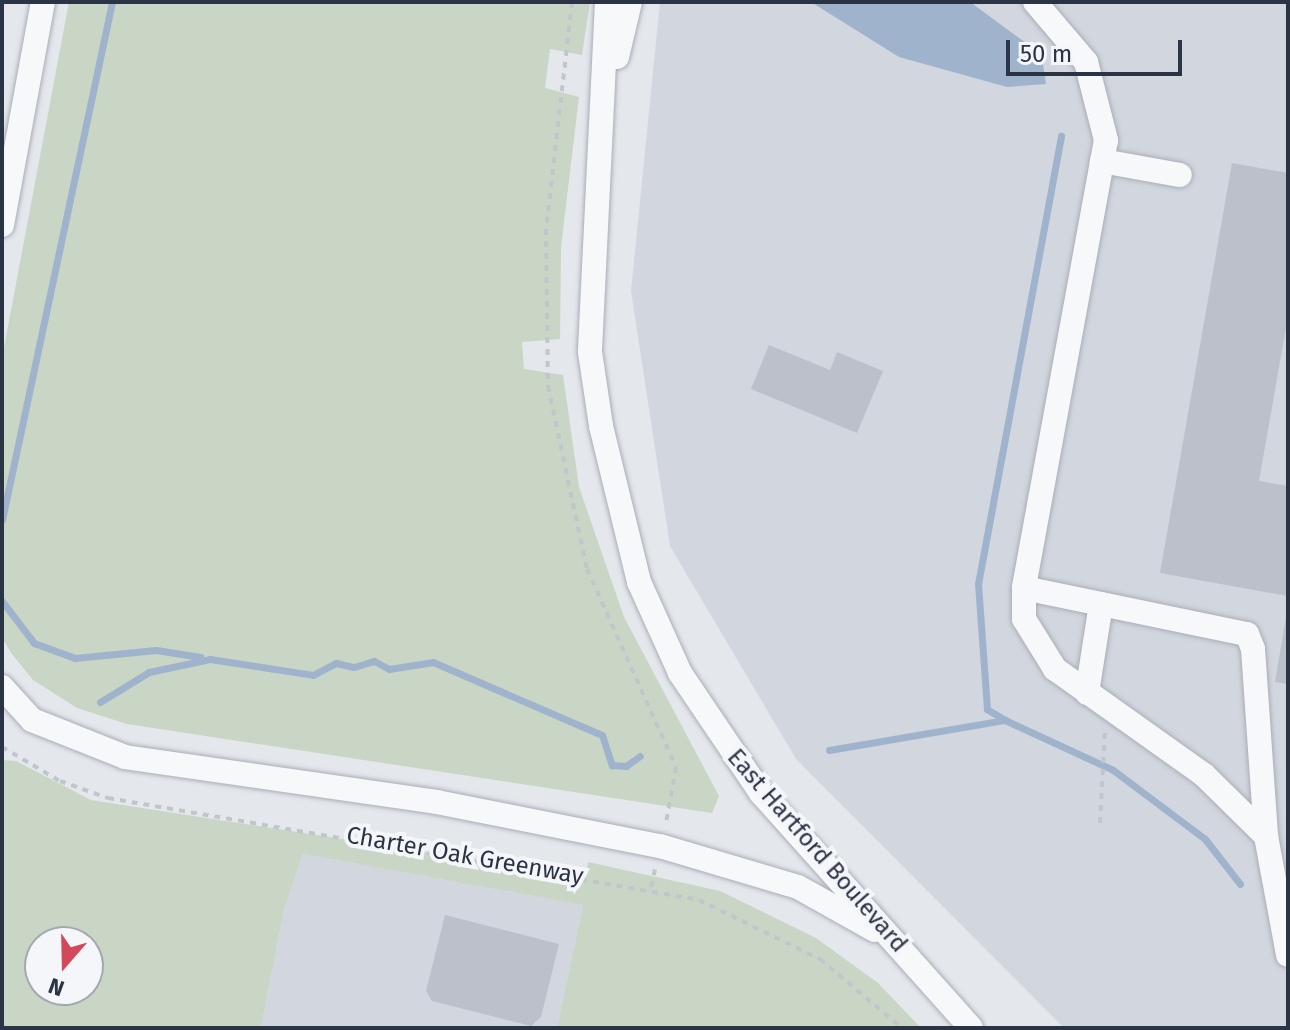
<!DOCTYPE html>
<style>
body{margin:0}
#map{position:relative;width:1290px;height:1030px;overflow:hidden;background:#e4e7ec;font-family:"Fira Sans",sans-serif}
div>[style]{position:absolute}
.built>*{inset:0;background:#d2d6de}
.green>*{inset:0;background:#c9d6c5}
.water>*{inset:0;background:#9fb4cc}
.stream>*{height:7px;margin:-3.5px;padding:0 3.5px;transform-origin:3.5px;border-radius:3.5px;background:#9fb4cc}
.building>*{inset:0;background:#bbc0ca}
.path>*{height:4px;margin-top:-2px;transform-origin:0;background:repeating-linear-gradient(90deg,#c2c5cb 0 6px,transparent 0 12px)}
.roads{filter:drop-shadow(0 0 2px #a9aeb7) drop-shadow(0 0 2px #a9aeb7)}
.minor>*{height:24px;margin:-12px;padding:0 12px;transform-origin:12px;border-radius:12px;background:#f7f8fa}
span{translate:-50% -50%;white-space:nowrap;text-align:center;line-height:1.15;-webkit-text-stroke:8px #f4f6f9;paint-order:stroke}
.street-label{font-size:24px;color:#2b3445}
.frame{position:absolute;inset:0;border:4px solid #2b3445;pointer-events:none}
.north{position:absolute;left:24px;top:926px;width:80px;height:80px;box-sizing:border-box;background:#f4f6f9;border:2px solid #a4a8b1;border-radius:50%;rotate:200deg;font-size:22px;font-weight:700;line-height:32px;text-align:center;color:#2b3445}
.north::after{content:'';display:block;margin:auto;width:28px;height:36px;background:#d1495b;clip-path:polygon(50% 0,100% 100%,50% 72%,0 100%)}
.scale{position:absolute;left:1006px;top:40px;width:176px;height:36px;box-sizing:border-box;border:4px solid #2b3445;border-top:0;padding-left:10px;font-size:24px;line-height:28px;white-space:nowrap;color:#2b3445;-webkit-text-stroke:6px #f4f6f9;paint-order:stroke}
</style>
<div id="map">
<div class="built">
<div style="clip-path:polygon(660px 2px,1288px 2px,1288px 1028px,1064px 1028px,796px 759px,670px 546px,631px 291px)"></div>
<div style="clip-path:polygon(303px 854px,583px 905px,557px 1028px,261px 1028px,284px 910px)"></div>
</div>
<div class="green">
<div style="clip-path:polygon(69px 2px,590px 2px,582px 55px,550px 49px,545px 88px,579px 97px,561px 247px,560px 339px,522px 342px,524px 369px,563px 375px,579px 487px,624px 617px,719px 796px,712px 813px,127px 724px,77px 708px,33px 680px,12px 654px,2px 638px,2px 358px)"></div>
<div style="clip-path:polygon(evenodd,2px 760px,16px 761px,91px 800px,586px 877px,588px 862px,720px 891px,816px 938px,878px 983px,921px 1028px,557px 1028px,583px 905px,303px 854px,284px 910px,261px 1028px,2px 1028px,2px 760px,88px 942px,88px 990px,40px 990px,40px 942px,88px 942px)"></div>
</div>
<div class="water">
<div style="clip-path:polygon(811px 2px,970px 2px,1026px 43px,1043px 65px,1046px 84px,1007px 87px,899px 57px)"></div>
</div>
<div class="stream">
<div style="left:2px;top:520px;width:530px;rotate:-78.01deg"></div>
<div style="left:2px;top:601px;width:53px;rotate:52.7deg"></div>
<div style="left:34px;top:643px;width:44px;rotate:20.1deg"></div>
<div style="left:75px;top:658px;width:81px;rotate:-5.6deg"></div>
<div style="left:156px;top:650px;width:45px;rotate:9deg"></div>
<div style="left:100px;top:702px;width:57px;rotate:-31.5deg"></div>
<div style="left:149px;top:672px;width:62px;rotate:-12deg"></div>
<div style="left:210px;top:659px;width:104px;rotate:8.8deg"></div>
<div style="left:313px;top:675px;width:26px;rotate:-28deg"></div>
<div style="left:336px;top:663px;width:18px;rotate:13deg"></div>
<div style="left:354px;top:667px;width:21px;rotate:-17deg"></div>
<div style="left:374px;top:661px;width:17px;rotate:28deg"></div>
<div style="left:389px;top:669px;width:45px;rotate:-9deg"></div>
<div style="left:433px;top:662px;width:184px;rotate:23.4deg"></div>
<div style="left:602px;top:735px;width:32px;rotate:72deg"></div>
<div style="left:612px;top:765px;width:14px;rotate:4deg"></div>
<div style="left:626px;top:766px;width:17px;rotate:-36deg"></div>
<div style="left:1005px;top:720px;width:21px;rotate:-149deg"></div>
<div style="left:987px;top:709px;width:125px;rotate:-94.1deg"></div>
<div style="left:978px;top:584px;width:456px;rotate:-79.5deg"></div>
<div style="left:829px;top:750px;width:179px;rotate:-9.7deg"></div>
<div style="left:1005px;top:720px;width:119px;rotate:24.8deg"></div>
<div style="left:1113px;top:770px;width:115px;rotate:36.9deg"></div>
<div style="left:1205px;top:839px;width:57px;rotate:52.1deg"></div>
</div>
<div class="building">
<div style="clip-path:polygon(1232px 163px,1288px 173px,1288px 316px,1259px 481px,1288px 486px,1288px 596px,1160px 573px)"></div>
<div style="clip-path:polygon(769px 345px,830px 370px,837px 352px,883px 371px,857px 433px,751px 389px)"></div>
<div style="clip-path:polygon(1286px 617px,1288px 617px,1288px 684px,1275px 682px)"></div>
<div style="clip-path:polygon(445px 915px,559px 944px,541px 1017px,531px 1026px,432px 1001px,426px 991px)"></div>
</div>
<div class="path">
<div style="left:572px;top:2px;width:228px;rotate:96.5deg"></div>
<div style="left:546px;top:229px;width:157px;rotate:89.3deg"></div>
<div style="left:548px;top:386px;width:187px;rotate:78deg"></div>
<div style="left:587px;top:569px;width:217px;rotate:65.8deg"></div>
<div style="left:676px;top:767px;width:57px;rotate:100.1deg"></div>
<div style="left:2px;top:747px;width:67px;rotate:30.4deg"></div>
<div style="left:60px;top:781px;width:51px;rotate:19.5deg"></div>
<div style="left:108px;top:798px;width:600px;rotate:9.79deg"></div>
<div style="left:699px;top:900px;width:135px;rotate:26deg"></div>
<div style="left:820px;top:959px;width:107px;rotate:40.1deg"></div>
<div style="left:1100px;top:823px;width:91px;rotate:-86.9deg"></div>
<div style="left:651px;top:887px;width:22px;rotate:-77deg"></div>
</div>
<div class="roads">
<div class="minor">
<div style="left:607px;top:2px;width:350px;rotate:92.8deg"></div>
<div style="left:590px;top:352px;width:75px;rotate:81.5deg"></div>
<div style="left:601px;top:426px;width:161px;rotate:76.3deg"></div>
<div style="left:639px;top:582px;width:100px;rotate:65.7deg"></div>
<div style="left:680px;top:673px;width:145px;rotate:56deg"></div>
<div style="left:761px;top:793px;width:315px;rotate:48.2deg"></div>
<div style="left:1035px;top:2px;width:79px;rotate:49.6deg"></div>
<div style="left:1086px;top:62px;width:81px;rotate:75.6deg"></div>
<div style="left:1106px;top:140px;width:455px;rotate:100.4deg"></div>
<div style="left:1024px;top:588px;width:31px;rotate:90deg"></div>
<div style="left:1024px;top:619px;width:59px;rotate:58.2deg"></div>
<div style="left:1055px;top:669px;width:183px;rotate:35.4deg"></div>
<div style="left:1204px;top:775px;width:87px;rotate:44.5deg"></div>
<div style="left:617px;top:57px;width:57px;rotate:-76.7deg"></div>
<div style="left:1102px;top:161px;width:79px;rotate:10.2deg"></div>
<div style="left:2px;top:225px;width:227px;rotate:-79.6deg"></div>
<div style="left:1024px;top:588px;width:228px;rotate:11.7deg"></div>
<div style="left:1247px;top:634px;width:16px;rotate:68deg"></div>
<div style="left:1253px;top:649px;width:187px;rotate:86deg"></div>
<div style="left:1266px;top:836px;width:121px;rotate:79.5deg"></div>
<div style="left:2px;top:687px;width:45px;rotate:47.7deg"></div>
<div style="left:32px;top:720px;width:100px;rotate:21.7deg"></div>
<div style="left:125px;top:757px;width:315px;rotate:8.2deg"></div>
<div style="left:437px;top:802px;width:227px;rotate:11.2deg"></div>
<div style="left:660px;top:846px;width:144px;rotate:16.5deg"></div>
<div style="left:798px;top:887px;width:88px;rotate:29.2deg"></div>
<div style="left:1087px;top:693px;width:90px;rotate:-81.1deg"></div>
</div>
</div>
<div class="street-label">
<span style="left:817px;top:851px;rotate:49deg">East Hartford Boulevard</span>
<span style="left:465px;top:856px;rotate:10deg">Charter Oak Greenway</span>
</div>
<div class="frame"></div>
<div class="north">N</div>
<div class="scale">50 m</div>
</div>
